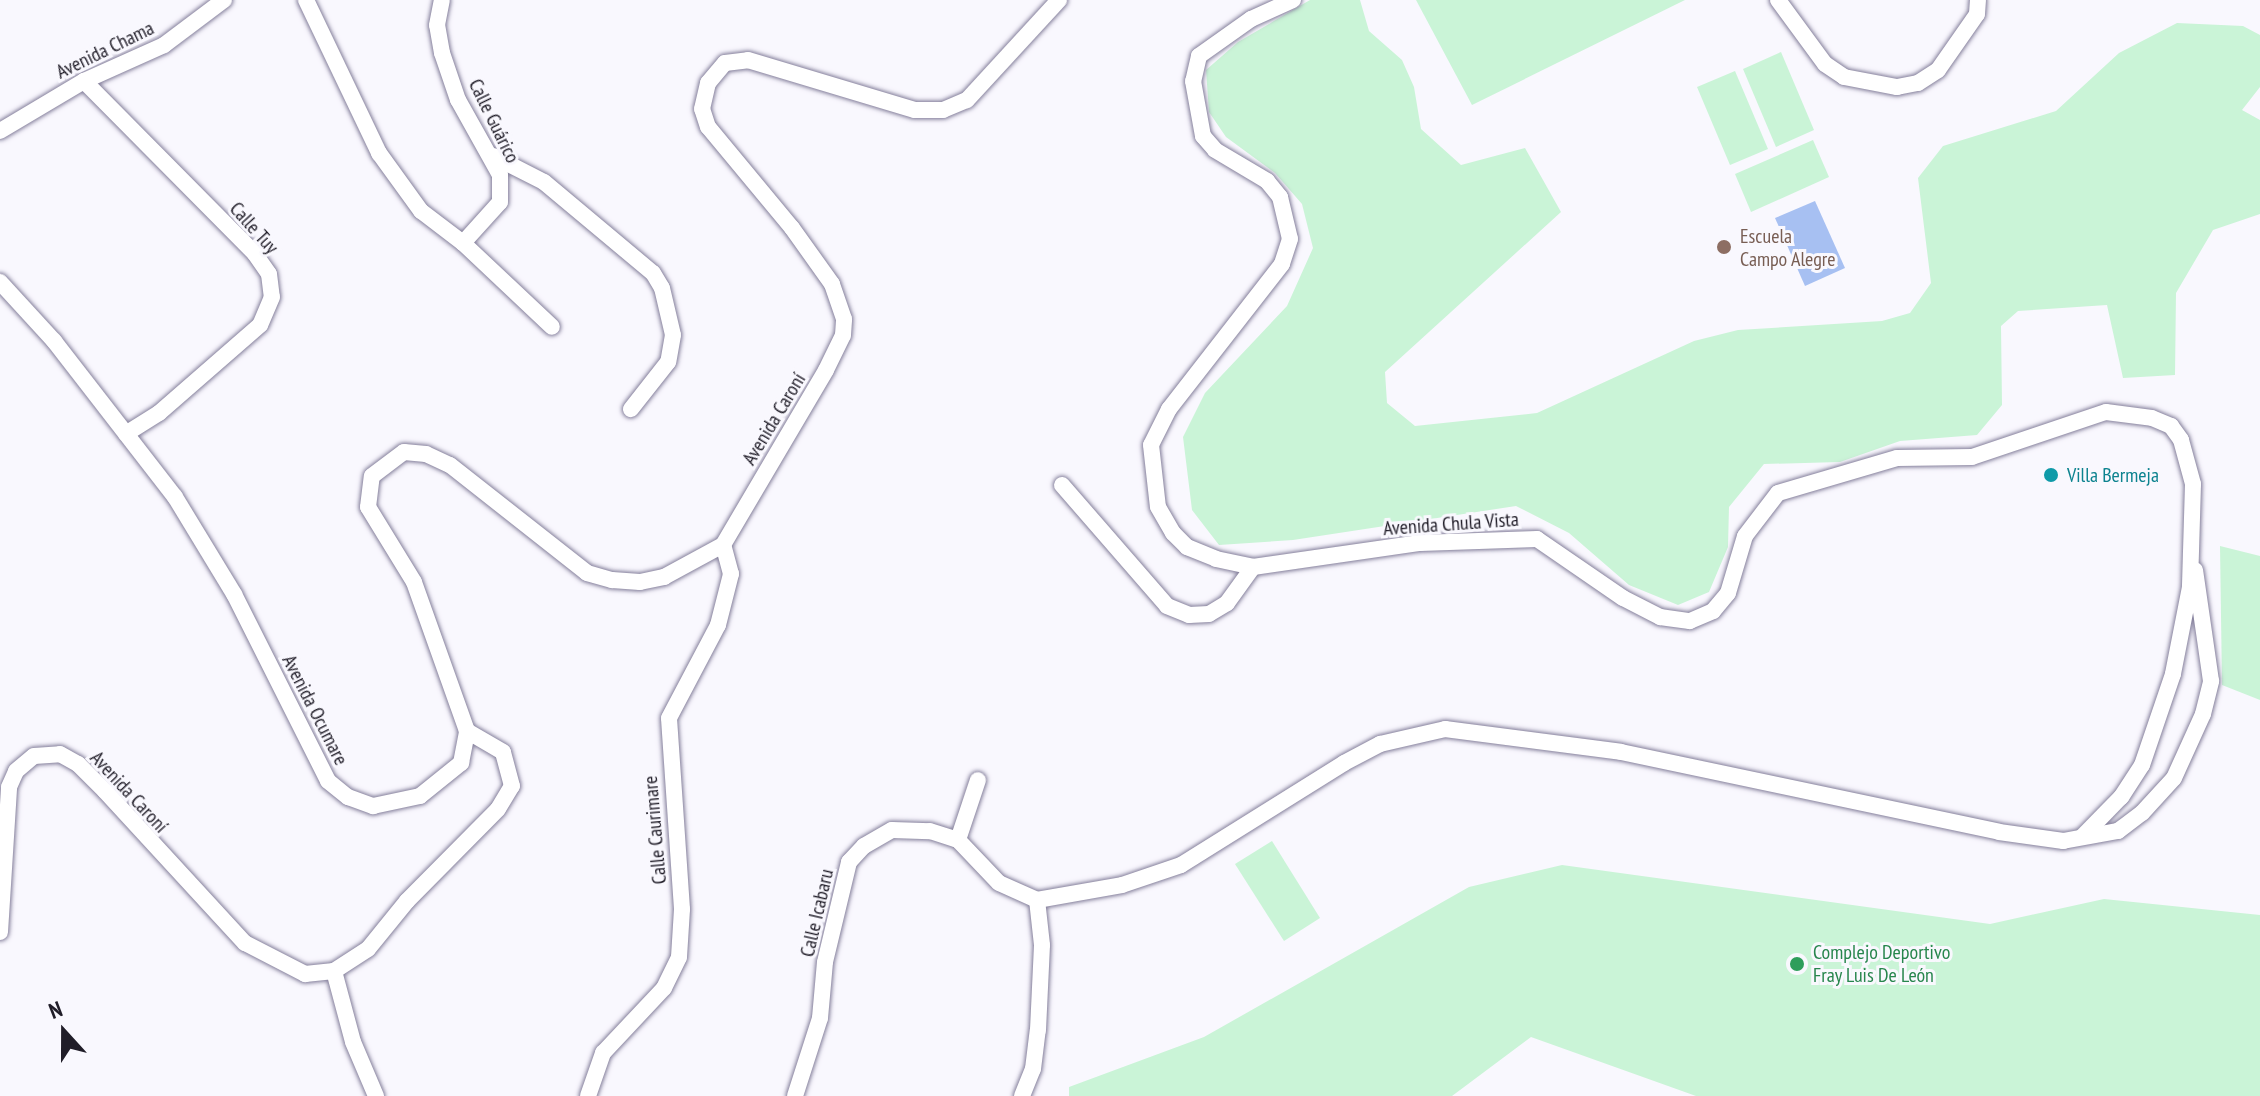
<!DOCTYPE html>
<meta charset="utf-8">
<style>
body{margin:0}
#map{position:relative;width:2260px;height:1096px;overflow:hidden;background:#f9f8fe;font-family:"PT Sans Narrow",sans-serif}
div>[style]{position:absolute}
.green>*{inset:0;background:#caf4d7}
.water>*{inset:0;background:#a7c0f2}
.roads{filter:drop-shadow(0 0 2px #847f9b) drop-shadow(0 0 2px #847f9b)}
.minor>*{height:16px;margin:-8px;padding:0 8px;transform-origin:8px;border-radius:8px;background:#fff}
.dots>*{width:22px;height:22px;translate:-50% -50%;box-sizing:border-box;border:4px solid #f9f8fe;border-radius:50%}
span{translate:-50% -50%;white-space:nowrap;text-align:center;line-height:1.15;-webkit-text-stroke:6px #f9f8fe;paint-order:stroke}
.street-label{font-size:20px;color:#201d28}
.education-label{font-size:20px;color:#785e54}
.left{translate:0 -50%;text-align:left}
.culture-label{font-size:20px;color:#0d838f}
.leisure-label{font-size:20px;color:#27864d}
.north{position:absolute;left:24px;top:992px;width:80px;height:80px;-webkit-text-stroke:6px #f9f8fe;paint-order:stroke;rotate:339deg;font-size:22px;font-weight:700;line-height:32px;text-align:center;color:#201d28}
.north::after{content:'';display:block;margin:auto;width:28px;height:36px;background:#201d28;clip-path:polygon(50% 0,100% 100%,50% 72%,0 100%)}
</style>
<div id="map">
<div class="green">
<div style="clip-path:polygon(1310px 0,1360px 0,1369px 31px,1402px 60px,1414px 87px,1421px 129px,1461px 165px,1525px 148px,1561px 212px,1385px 372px,1387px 403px,1415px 426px,1537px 413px,1694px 341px,1738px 330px,1882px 321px,1910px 313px,1931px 283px,1918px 178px,1943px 146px,2056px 111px,2119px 53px,2177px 23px,2243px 26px,2260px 35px,2260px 87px,2242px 110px,2260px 120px,2260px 214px,2213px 230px,2176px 293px,2175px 375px,2123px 378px,2107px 305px,2018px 311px,2001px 326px,2002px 405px,1977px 435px,1900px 441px,1840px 462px,1764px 464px,1729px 507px,1728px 547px,1709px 592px,1678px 605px,1629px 585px,1569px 533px,1516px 506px,1293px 540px,1219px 545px,1192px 510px,1183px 437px,1205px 393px,1287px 306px,1313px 248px,1302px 204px,1275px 173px,1226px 137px,1209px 112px,1206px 70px,1238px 42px)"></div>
<div style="clip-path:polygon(1416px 0,1685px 0,1472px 105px)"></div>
<div style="clip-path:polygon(1781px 52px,1814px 130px,1776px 147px,1743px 69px)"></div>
<div style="clip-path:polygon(1735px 71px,1768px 149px,1730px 165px,1697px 87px)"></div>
<div style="clip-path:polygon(1813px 140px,1829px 177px,1751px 212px,1735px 174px)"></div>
<div style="clip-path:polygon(2220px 546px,2260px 556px,2260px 700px,2222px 685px)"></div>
<div style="clip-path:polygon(1272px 841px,1320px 918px,1284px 941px,1235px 864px)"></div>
<div style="clip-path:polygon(1562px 865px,1990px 924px,2104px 899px,2260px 915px,2260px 1096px,1696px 1096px,1531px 1037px,1452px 1096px,1069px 1096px,1069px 1087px,1204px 1037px,1469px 887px)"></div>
</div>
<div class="water">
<div style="clip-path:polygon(1815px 201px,1845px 268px,1805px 286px,1775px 218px)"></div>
</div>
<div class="roads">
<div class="minor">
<div style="left:306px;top:0;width:170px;rotate:64.5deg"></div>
<div style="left:379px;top:153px;width:72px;rotate:54.1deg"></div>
<div style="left:421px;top:211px;width:53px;rotate:37.3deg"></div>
<div style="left:463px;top:243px;width:55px;rotate:-47.9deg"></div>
<div style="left:500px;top:202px;width:27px;rotate:-90deg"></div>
<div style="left:500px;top:175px;width:86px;rotate:-119.2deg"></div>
<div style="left:458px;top:100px;width:50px;rotate:-108.8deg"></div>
<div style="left:442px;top:53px;width:28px;rotate:-100deg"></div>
<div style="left:437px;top:25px;width:25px;rotate:-79deg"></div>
<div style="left:1293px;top:0;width:46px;rotate:155.7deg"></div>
<div style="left:1251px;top:19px;width:64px;rotate:144.6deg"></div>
<div style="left:1199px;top:56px;width:26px;rotate:103deg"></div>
<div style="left:1193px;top:81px;width:56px;rotate:79.7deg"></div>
<div style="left:1203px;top:136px;width:18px;rotate:49deg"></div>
<div style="left:1215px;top:150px;width:61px;rotate:30.8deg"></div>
<div style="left:1267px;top:181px;width:21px;rotate:51deg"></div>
<div style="left:1280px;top:197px;width:43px;rotate:76.6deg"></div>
<div style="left:1290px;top:239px;width:26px;rotate:108deg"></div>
<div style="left:1282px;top:264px;width:184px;rotate:127.9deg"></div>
<div style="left:1169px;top:409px;width:40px;rotate:116.6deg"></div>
<div style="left:1151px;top:445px;width:62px;rotate:83.6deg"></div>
<div style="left:1158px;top:507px;width:30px;rotate:60deg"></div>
<div style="left:1173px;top:533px;width:20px;rotate:45deg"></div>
<div style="left:1187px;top:547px;width:31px;rotate:22deg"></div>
<div style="left:1216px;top:559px;width:38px;rotate:12deg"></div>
<div style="left:1253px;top:567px;width:169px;rotate:-8.2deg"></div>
<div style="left:1420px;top:543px;width:117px;rotate:-2deg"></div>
<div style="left:1537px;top:539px;width:104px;rotate:34.5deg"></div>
<div style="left:1623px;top:598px;width:42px;rotate:27.2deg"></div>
<div style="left:1660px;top:617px;width:30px;rotate:8deg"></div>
<div style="left:1690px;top:621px;width:25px;rotate:-23deg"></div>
<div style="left:1713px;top:611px;width:23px;rotate:-50deg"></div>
<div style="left:1728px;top:593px;width:59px;rotate:-73.4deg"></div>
<div style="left:1745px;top:536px;width:54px;rotate:-52.5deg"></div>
<div style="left:1778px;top:493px;width:124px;rotate:-16.4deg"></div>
<div style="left:1897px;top:458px;width:75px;rotate:-0.8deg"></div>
<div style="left:1972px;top:457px;width:141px;rotate:-18.6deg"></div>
<div style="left:2106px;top:412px;width:46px;rotate:7.4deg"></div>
<div style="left:2152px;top:418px;width:21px;rotate:23deg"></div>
<div style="left:2171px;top:426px;width:17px;rotate:54deg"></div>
<div style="left:2181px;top:440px;width:46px;rotate:74.7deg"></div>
<div style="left:2193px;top:484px;width:103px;rotate:91.7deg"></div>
<div style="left:2190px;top:587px;width:89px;rotate:101.1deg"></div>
<div style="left:2173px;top:674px;width:96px;rotate:108.8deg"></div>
<div style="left:2142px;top:765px;width:38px;rotate:123deg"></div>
<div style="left:2121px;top:797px;width:54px;rotate:134.3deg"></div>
<div style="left:1778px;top:0;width:79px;rotate:53.7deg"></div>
<div style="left:1825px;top:64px;width:23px;rotate:34deg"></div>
<div style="left:1844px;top:77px;width:54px;rotate:10.7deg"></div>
<div style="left:1897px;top:87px;width:21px;rotate:-11deg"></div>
<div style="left:1918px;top:83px;width:24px;rotate:-33deg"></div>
<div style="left:1938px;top:70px;width:68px;rotate:-55.1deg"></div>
<div style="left:1977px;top:14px;width:14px;rotate:-86deg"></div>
<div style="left:84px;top:81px;width:243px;rotate:45.3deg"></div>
<div style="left:255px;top:254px;width:24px;rotate:55deg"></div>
<div style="left:269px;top:274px;width:23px;rotate:83deg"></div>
<div style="left:272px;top:297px;width:30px;rotate:113deg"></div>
<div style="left:260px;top:325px;width:134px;rotate:138.9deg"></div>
<div style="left:159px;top:413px;width:39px;rotate:148deg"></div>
<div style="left:0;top:131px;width:98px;rotate:-30.8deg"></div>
<div style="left:84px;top:81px;width:88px;rotate:-24.2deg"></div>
<div style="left:164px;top:45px;width:75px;rotate:-36.9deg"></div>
<div style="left:493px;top:156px;width:57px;rotate:27deg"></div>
<div style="left:544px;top:182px;width:142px;rotate:39.9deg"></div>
<div style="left:653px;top:273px;width:17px;rotate:59deg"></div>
<div style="left:662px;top:288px;width:48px;rotate:76.8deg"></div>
<div style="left:673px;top:335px;width:27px;rotate:100deg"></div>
<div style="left:668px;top:362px;width:60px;rotate:128.2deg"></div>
<div style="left:463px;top:243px;width:122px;rotate:43.3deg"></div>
<div style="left:0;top:282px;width:80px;rotate:47.5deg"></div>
<div style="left:54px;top:341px;width:197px;rotate:52.2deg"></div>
<div style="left:175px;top:497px;width:114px;rotate:58.7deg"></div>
<div style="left:234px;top:594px;width:209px;rotate:63.3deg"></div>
<div style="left:328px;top:781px;width:26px;rotate:39deg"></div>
<div style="left:348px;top:797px;width:27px;rotate:20deg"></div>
<div style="left:373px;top:806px;width:48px;rotate:-12deg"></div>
<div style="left:420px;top:796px;width:53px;rotate:-38.8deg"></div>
<div style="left:461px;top:763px;width:33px;rotate:-79deg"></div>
<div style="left:467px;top:731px;width:158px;rotate:-109.6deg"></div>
<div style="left:414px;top:582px;width:88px;rotate:-121.5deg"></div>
<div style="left:368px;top:507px;width:31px;rotate:-83deg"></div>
<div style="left:372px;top:476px;width:40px;rotate:-37deg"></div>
<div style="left:404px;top:452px;width:22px;rotate:5deg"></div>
<div style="left:426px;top:454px;width:26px;rotate:25deg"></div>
<div style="left:450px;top:465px;width:174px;rotate:38.2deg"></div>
<div style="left:587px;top:573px;width:26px;rotate:16deg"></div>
<div style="left:612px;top:580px;width:28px;rotate:4deg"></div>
<div style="left:640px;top:582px;width:25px;rotate:-12deg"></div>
<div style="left:664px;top:577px;width:67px;rotate:-28.5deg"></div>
<div style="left:723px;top:545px;width:203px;rotate:-59.5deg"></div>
<div style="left:826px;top:370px;width:39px;rotate:-64deg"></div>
<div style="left:843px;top:335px;width:16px;rotate:-86deg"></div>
<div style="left:844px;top:319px;width:37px;rotate:-109deg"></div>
<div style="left:832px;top:284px;width:69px;rotate:-125.5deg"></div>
<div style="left:792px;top:228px;width:131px;rotate:-129.7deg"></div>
<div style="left:708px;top:127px;width:19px;rotate:-108deg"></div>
<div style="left:702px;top:109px;width:27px;rotate:-77deg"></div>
<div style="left:708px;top:83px;width:26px;rotate:-50deg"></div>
<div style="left:725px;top:63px;width:23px;rotate:-7deg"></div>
<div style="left:748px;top:60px;width:174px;rotate:16.7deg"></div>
<div style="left:915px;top:110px;width:28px"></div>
<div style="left:943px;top:110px;width:26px;rotate:-23deg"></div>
<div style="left:967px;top:100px;width:136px;rotate:-47.4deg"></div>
<div style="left:1062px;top:485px;width:160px;rotate:49deg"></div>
<div style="left:1167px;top:606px;width:24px;rotate:22deg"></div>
<div style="left:1189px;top:615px;width:20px;rotate:-3deg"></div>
<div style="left:1209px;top:614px;width:21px;rotate:-31deg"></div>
<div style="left:1227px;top:603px;width:44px;rotate:-54.2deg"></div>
<div style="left:958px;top:840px;width:63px;rotate:-71.6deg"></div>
<div style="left:1037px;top:900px;width:86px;rotate:-10deg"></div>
<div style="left:1122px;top:885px;width:62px;rotate:-18.7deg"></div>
<div style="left:1181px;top:865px;width:192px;rotate:-32deg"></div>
<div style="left:1344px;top:763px;width:41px;rotate:-27.8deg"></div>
<div style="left:1380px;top:744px;width:67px;rotate:-13deg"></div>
<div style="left:1445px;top:729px;width:177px;rotate:7.4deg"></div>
<div style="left:1621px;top:752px;width:386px;rotate:11.9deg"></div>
<div style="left:1999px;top:832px;width:65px;rotate:8deg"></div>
<div style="left:2063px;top:841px;width:56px;rotate:-10.3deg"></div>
<div style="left:2118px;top:831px;width:30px;rotate:-37deg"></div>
<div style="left:2142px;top:813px;width:47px;rotate:-47.6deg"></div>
<div style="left:2174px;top:778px;width:70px;rotate:-65.6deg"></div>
<div style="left:2203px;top:714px;width:34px;rotate:-76deg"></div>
<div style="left:2211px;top:681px;width:112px;rotate:-98.2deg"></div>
<div style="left:0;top:932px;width:145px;rotate:-86.4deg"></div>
<div style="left:9px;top:787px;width:17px;rotate:-66deg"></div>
<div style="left:16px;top:771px;width:23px;rotate:-40deg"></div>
<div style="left:34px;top:756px;width:26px;rotate:-4deg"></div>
<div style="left:60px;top:754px;width:21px;rotate:29deg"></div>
<div style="left:78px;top:764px;width:38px;rotate:45deg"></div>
<div style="left:105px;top:791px;width:207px;rotate:47.4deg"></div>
<div style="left:245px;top:943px;width:68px;rotate:27.3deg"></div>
<div style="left:305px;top:974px;width:29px;rotate:-6deg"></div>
<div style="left:334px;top:971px;width:40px;rotate:-32.9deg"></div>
<div style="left:368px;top:949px;width:62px;rotate:-50.9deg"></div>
<div style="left:407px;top:901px;width:129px;rotate:-45.3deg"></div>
<div style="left:498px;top:809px;width:27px;rotate:-59deg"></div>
<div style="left:512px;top:786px;width:35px;rotate:-105deg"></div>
<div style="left:503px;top:752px;width:42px;rotate:-149.7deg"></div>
<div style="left:334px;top:971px;width:73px;rotate:75deg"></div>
<div style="left:353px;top:1042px;width:59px;rotate:66.9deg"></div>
<div style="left:588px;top:1096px;width:46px;rotate:-70.8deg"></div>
<div style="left:603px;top:1053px;width:89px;rotate:-46.8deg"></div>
<div style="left:664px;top:988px;width:34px;rotate:-64deg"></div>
<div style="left:679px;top:957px;width:48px;rotate:-86.4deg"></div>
<div style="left:682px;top:909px;width:191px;rotate:-93.9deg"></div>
<div style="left:669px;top:718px;width:105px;rotate:-62.2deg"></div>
<div style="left:718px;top:625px;width:53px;rotate:-75.7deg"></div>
<div style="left:731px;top:574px;width:30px;rotate:-105deg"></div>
<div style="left:795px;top:1096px;width:82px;rotate:-72.2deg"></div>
<div style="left:820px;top:1018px;width:56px;rotate:-84.9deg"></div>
<div style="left:825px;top:962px;width:103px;rotate:-76.5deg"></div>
<div style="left:849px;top:862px;width:22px;rotate:-47deg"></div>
<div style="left:864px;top:846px;width:32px;rotate:-30deg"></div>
<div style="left:892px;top:830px;width:38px;rotate:2deg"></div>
<div style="left:930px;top:831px;width:29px;rotate:18deg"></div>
<div style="left:958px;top:840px;width:59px;rotate:46.4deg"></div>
<div style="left:999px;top:883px;width:42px;rotate:24.1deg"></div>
<div style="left:1022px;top:1096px;width:29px;rotate:-68deg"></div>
<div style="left:1033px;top:1069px;width:39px;rotate:-83deg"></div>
<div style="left:1038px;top:1030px;width:85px;rotate:-87.3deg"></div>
<div style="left:1042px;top:945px;width:45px;rotate:-96.3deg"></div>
</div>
</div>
<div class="dots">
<div style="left:1724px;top:247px;background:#8d6e63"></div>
<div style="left:2051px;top:475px;background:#0f9aa8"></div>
<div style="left:1797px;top:964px;background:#2e9e5b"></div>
</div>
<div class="street-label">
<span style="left:105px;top:50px;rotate:-26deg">Avenida Chama</span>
<span style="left:494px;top:121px;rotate:64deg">Calle Guárico</span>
<span style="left:254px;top:228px;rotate:48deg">Calle Tuy</span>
<span style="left:774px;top:419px;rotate:-59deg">Avenida Caroní</span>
<span style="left:1451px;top:524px;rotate:-4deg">Avenida Chula Vista</span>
<span style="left:315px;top:710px;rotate:63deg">Avenida Ocumare</span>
<span style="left:129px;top:792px;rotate:47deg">Avenida Caroní</span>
<span style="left:655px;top:830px;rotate:-95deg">Calle Caurimare</span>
<span style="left:817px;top:913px;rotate:-77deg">Calle Icabaru</span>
</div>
<div class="education-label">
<span class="left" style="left:1740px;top:248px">Escuela<br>Campo Alegre</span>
</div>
<div class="culture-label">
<span class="left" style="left:2067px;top:475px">Villa Bermeja</span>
</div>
<div class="leisure-label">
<span class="left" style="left:1813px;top:964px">Complejo Deportivo<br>Fray Luis De León</span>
</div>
<div class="north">N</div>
</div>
